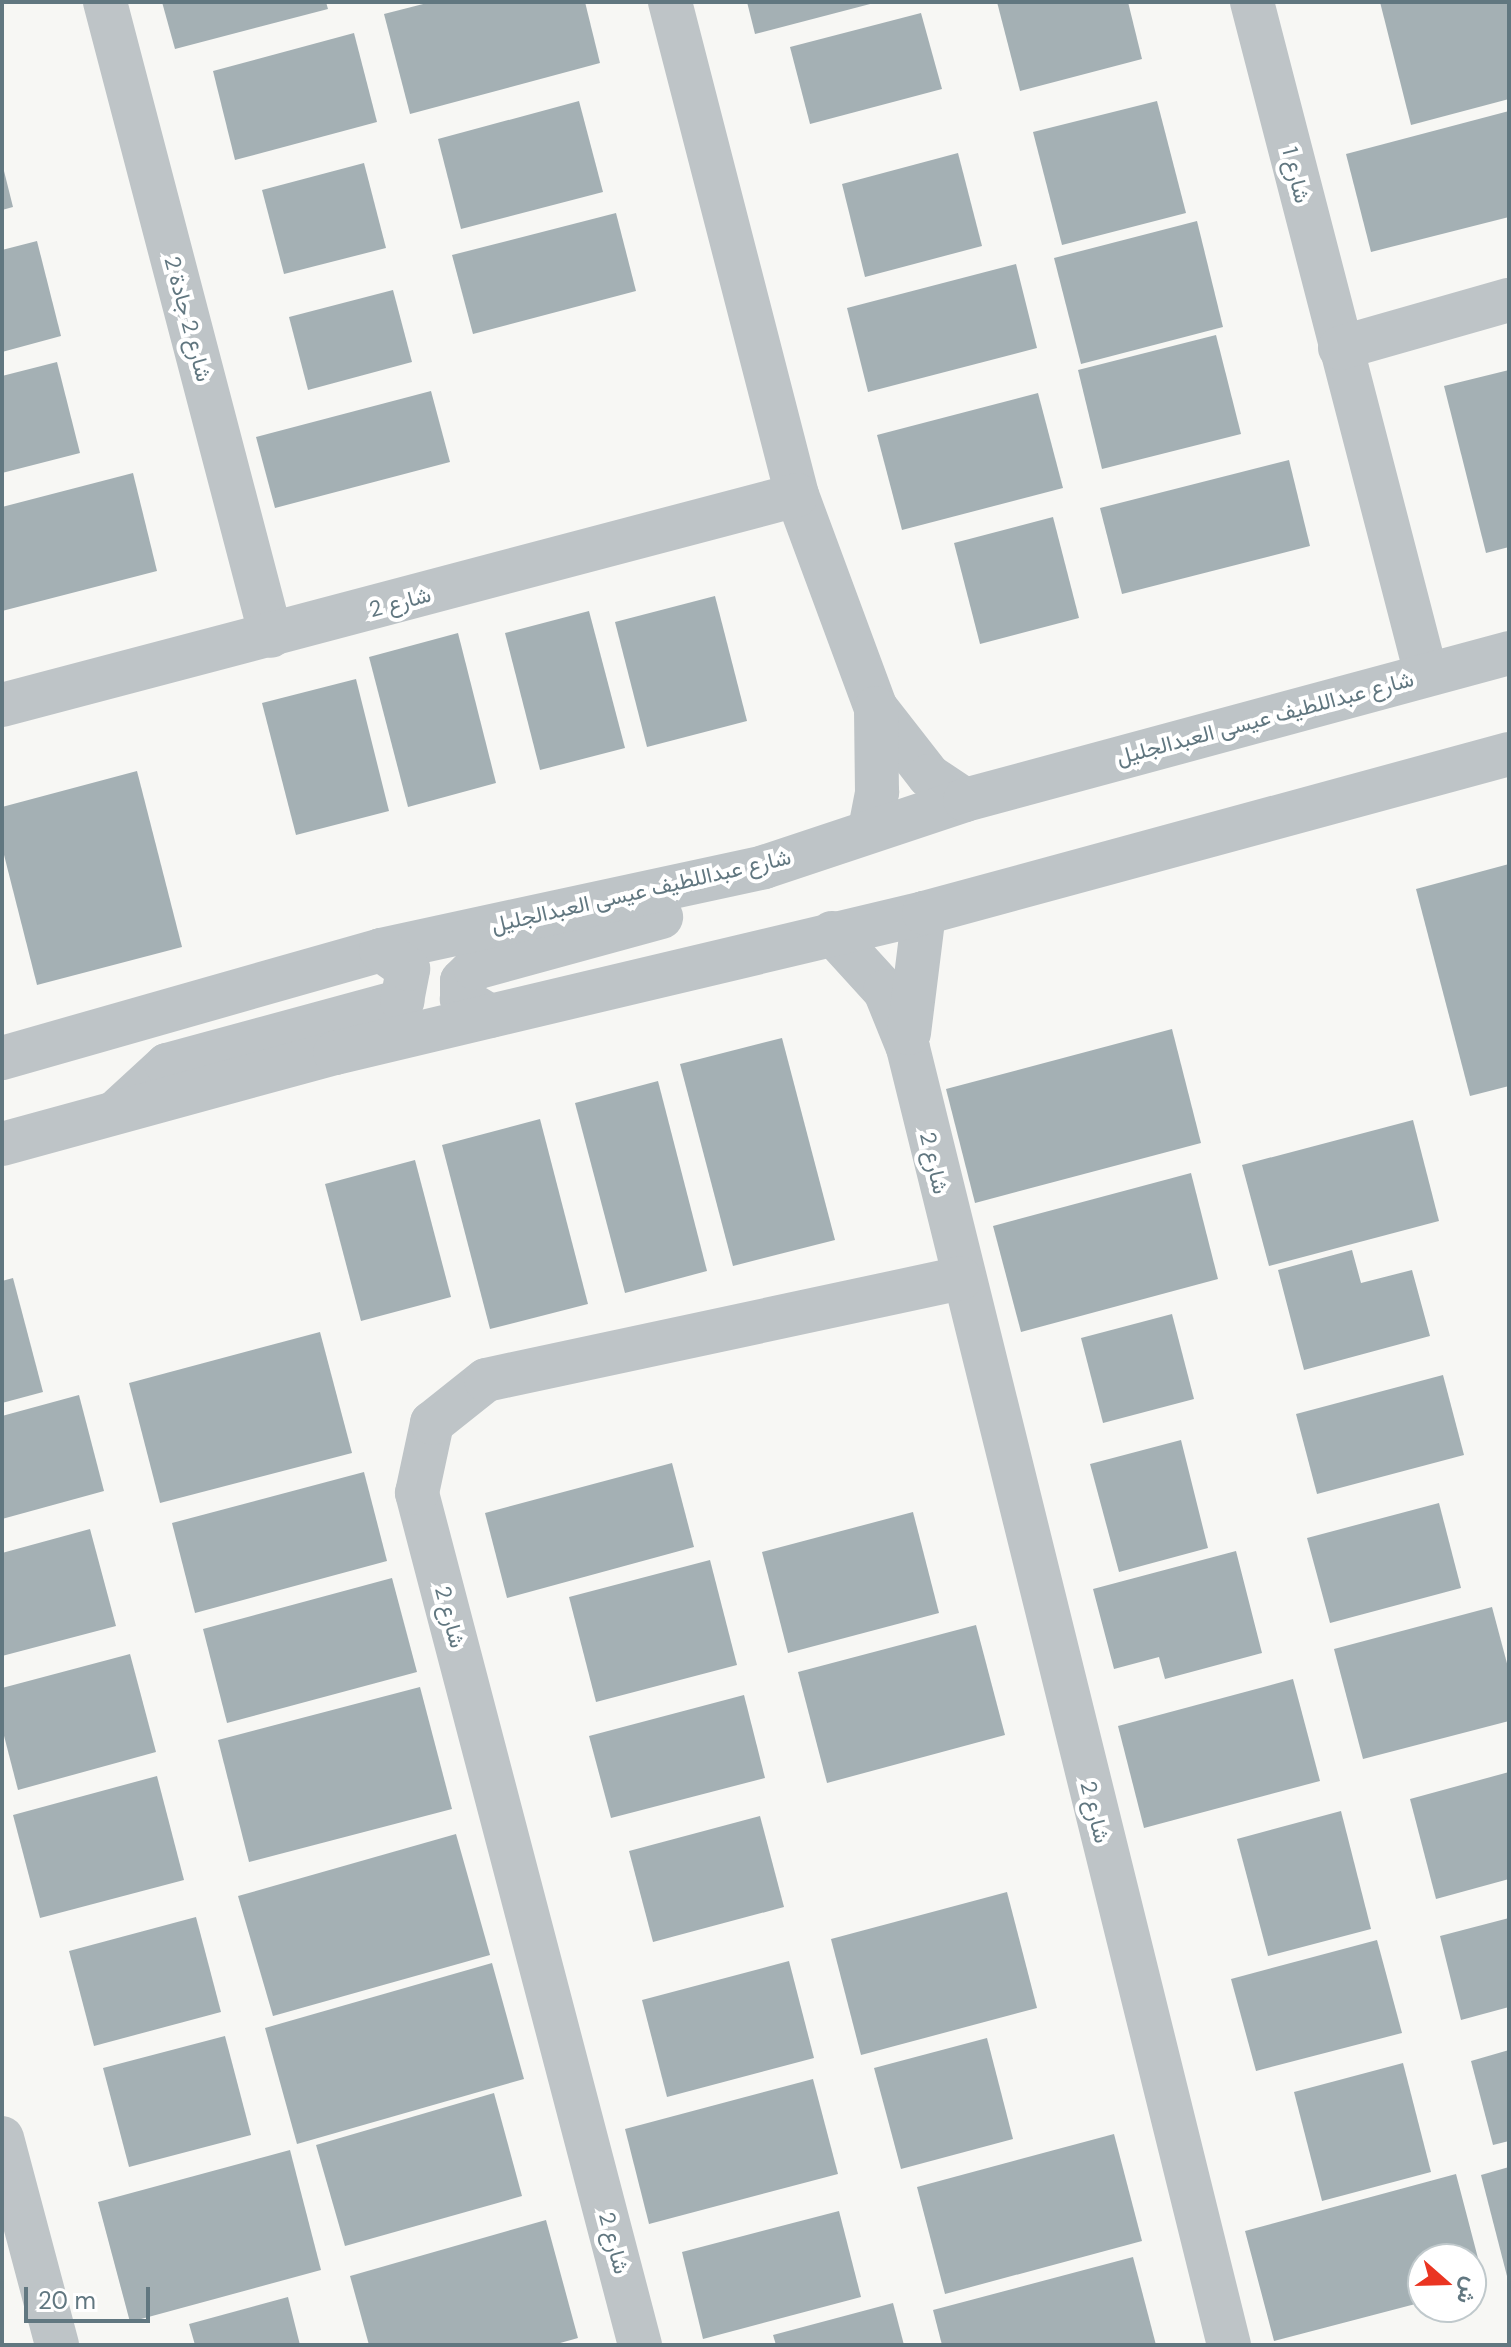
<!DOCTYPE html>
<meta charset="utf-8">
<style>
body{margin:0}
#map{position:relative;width:1511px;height:2347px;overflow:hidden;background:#f7f7f4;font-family:"DM Sans",Vazirmatn,sans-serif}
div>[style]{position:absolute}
.building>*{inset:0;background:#a4b0b4}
.minor>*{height:44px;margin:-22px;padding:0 22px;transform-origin:22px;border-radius:22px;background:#bec4c7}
.tertiary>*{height:44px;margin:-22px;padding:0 22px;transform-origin:22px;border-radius:22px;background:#bec4c7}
span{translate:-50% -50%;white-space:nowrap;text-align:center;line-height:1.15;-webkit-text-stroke:8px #fff;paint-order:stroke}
.street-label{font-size:22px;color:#617780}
.frame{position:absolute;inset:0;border:4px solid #617780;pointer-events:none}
.north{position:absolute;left:1407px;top:2243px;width:80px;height:80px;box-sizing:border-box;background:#fff;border:2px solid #c0c9cc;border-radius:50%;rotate:110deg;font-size:22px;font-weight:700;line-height:32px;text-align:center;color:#617780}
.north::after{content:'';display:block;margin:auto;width:28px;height:36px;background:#ea3522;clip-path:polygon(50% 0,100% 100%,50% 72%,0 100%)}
.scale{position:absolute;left:24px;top:2287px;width:126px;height:36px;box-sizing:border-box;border:4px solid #617780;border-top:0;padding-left:10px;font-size:24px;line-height:28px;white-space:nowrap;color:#617780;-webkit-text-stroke:6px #fff;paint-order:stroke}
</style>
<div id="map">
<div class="building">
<div style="clip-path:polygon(162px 2px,326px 2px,328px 9px,175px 49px)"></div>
<div style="clip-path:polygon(431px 2px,585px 2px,600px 63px,410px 114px,384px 14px)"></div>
<div style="clip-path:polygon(747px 2px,874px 2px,874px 3px,755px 34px)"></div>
<div style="clip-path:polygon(997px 2px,1128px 2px,1142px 59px,1020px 91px)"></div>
<div style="clip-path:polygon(1380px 2px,1509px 2px,1509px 99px,1411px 125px)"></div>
<div style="clip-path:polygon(921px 13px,942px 89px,810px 124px,790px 47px)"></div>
<div style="clip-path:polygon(354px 33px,377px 122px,235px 160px,213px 71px)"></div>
<div style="clip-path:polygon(579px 101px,603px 192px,461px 229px,438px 139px)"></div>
<div style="clip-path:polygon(1157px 101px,1186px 213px,1062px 245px,1033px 132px)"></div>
<div style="clip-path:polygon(1509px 111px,1509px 217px,1371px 252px,1346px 154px)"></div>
<div style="clip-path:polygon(958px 153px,982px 246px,865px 277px,842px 184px)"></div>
<div style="clip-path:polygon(364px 163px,386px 248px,284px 274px,262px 190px)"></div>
<div style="clip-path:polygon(3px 167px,13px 207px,2px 210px,2px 168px)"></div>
<div style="clip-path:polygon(616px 213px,636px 291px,473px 334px,452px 255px)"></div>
<div style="clip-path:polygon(1197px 221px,1223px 327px,1081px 364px,1054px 258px)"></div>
<div style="clip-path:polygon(37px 241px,61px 336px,2px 352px,2px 250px)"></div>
<div style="clip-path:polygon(1016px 264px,1037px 348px,868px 392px,847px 308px)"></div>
<div style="clip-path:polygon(393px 290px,412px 362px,308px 390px,289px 317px)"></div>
<div style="clip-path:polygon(1216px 335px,1241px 434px,1102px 469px,1078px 370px)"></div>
<div style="clip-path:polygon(57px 362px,80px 453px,2px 473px,2px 376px)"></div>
<div style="clip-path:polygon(1509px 370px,1509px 547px,1486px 553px,1444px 386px)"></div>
<div style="clip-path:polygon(431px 391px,450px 462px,275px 508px,256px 437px)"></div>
<div style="clip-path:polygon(1038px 393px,1063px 488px,902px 530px,877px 435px)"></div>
<div style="clip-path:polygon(1289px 460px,1310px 546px,1122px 594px,1100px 508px)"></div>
<div style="clip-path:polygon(133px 473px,157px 571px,2px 611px,2px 507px)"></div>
<div style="clip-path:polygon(1053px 517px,1079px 618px,980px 644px,954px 543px)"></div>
<div style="clip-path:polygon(715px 596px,747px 721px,647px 747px,615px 622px)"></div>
<div style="clip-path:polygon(589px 611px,625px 748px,540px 770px,505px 633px)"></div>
<div style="clip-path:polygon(458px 633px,496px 783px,408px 807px,369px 657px)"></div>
<div style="clip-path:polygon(356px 679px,389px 811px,296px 835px,262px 703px)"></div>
<div style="clip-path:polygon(137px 771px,182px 947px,37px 985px,2px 847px,2px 807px)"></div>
<div style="clip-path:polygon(1509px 864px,1509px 1086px,1470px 1096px,1416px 889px)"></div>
<div style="clip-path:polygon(1172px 1029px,1201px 1143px,975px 1203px,946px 1089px)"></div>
<div style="clip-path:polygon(782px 1038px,835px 1240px,733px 1266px,680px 1064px)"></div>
<div style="clip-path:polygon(658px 1081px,707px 1271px,625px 1293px,575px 1103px)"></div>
<div style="clip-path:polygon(540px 1119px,588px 1304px,490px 1329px,442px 1145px)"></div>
<div style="clip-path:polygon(1413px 1120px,1439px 1221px,1269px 1266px,1242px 1165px)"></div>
<div style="clip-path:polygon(415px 1160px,451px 1297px,361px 1321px,325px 1184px)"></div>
<div style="clip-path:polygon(1191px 1173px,1218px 1279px,1021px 1332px,993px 1226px)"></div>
<div style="clip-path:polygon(1352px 1250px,1361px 1283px,1412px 1270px,1430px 1336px,1304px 1370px,1278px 1270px)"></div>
<div style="clip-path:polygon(13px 1278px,43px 1392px,2px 1403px,2px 1281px)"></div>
<div style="clip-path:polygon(1172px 1314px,1194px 1399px,1103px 1423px,1081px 1338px)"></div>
<div style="clip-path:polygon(320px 1332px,352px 1453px,160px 1503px,129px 1383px)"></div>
<div style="clip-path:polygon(1443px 1375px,1464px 1455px,1317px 1494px,1296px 1414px)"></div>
<div style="clip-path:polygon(79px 1395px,104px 1491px,2px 1519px,2px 1416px)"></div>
<div style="clip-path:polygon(1181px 1440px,1208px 1548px,1119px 1572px,1090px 1464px)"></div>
<div style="clip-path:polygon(672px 1463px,694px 1547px,507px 1598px,485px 1513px)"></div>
<div style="clip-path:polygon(364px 1472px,387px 1561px,195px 1613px,172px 1523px)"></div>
<div style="clip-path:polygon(1439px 1503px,1461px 1588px,1330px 1623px,1307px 1538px)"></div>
<div style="clip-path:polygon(913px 1512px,939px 1613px,788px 1653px,762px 1552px)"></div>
<div style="clip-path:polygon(90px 1529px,116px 1626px,2px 1656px,2px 1553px)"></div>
<div style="clip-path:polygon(1236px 1551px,1262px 1653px,1165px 1679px,1159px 1657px,1114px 1669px,1093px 1589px)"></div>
<div style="clip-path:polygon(710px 1560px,737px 1665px,596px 1702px,569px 1597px)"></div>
<div style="clip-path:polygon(392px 1578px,417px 1672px,227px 1723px,203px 1629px)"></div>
<div style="clip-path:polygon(1492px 1607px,1509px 1671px,1509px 1721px,1363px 1759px,1334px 1649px)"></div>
<div style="clip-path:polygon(976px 1625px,1005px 1735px,827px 1783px,798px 1672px)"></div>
<div style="clip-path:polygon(130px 1654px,156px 1752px,18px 1790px,2px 1728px,2px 1688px)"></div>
<div style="clip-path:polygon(1293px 1679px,1320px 1781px,1144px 1828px,1118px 1726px)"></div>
<div style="clip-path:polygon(420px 1687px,452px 1809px,249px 1862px,218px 1740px)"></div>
<div style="clip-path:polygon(744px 1695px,765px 1778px,611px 1818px,589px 1736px)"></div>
<div style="clip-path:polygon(1509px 1772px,1509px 1879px,1436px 1899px,1410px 1799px)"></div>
<div style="clip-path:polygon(157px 1776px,184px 1880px,40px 1918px,13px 1815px)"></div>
<div style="clip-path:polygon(1341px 1811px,1371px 1929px,1268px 1956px,1237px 1839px)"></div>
<div style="clip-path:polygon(760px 1816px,784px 1907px,653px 1942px,629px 1851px)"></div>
<div style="clip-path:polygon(456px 1834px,490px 1955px,273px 2016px,238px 1896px)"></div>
<div style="clip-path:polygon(1007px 1892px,1037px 2008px,861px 2055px,831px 1939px)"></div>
<div style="clip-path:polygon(196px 1917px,221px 2012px,94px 2046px,69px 1951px)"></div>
<div style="clip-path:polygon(1509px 1918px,1509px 2007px,1461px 2020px,1440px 1936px)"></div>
<div style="clip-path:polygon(1377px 1940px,1402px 2033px,1256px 2071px,1231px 1979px)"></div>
<div style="clip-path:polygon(789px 1961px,814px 2058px,667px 2097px,642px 2000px)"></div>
<div style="clip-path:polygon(492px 1963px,524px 2079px,297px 2144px,265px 2028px)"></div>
<div style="clip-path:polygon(225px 2036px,251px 2135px,129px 2167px,103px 2068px)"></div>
<div style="clip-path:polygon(987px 2038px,1013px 2139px,901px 2169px,874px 2068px)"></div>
<div style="clip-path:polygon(1509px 2050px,1509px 2141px,1493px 2145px,1471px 2061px)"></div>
<div style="clip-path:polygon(1403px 2063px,1431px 2172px,1322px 2201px,1294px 2092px)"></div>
<div style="clip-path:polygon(813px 2079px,838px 2174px,649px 2224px,625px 2129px)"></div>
<div style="clip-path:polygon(494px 2093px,522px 2196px,345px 2246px,316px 2145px)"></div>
<div style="clip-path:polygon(1114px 2134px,1142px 2241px,945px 2294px,917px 2187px)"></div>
<div style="clip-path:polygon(290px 2150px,321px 2270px,130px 2322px,98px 2202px)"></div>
<div style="clip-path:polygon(1509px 2167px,1509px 2280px,1508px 2280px,1481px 2175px)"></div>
<div style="clip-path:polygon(1456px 2174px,1485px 2285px,1471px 2289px,1471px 2259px,1423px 2259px,1423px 2302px,1274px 2341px,1245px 2231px)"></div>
<div style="clip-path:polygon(839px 2211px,861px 2297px,703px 2339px,682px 2252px)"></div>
<div style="clip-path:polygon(546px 2220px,578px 2338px,553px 2345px,369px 2345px,350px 2276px)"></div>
<div style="clip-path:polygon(1133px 2257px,1156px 2345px,942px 2345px,933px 2310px)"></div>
<div style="clip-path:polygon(288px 2297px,300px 2345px,195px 2345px,189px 2324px)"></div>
<div style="clip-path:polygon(893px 2303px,904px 2345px,776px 2345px,773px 2335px)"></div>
</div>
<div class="minor">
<div style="left:105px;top:2px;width:655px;rotate:75.33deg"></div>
<div style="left:670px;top:2px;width:509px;rotate:75.55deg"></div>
<div style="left:797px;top:495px;width:227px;rotate:69.7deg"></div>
<div style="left:876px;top:708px;width:86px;rotate:52.1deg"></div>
<div style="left:929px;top:776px;width:43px;rotate:33.7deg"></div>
<div style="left:1252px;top:2px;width:694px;rotate:75.48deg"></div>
<div style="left:1340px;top:348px;width:176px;rotate:-15.9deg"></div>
<div style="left:2px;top:705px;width:822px;rotate:-14.8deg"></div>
<div style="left:870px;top:829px;width:38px;rotate:-79deg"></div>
<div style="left:877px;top:792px;width:84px;rotate:-90.7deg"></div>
<div style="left:832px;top:933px;width:79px;rotate:47.6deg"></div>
<div style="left:885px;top:991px;width:61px;rotate:68deg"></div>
<div style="left:908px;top:1048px;width:1336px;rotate:76.1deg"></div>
<div style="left:909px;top:1033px;width:121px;rotate:-82.9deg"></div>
<div style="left:2px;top:2138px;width:214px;rotate:75.1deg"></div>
<div style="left:640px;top:2345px;width:881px;rotate:-104.67deg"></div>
<div style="left:417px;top:1493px;width:72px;rotate:-77.9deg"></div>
<div style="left:432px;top:1423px;width:69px;rotate:-38.5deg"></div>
<div style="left:486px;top:1380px;width:485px;rotate:-12.1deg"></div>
</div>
<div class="tertiary">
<div style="left:490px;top:1016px;width:33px;rotate:-149deg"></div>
<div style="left:462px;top:999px;width:18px;rotate:-90deg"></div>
<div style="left:462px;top:981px;width:18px;rotate:-45deg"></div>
<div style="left:475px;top:968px;width:193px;rotate:-15.3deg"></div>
<div style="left:2px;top:1058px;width:394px;rotate:-15.9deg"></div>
<div style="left:381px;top:950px;width:392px;rotate:-12.2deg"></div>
<div style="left:764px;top:867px;width:212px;rotate:-18.4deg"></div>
<div style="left:965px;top:800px;width:564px;rotate:-15.12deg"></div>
<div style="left:117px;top:1111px;width:68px;rotate:-42.6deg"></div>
<div style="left:167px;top:1065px;width:244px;rotate:-15.2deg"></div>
<div style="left:402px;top:1001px;width:33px;rotate:-79deg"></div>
<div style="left:408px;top:969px;width:33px;rotate:-145deg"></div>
<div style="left:2px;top:1144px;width:345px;rotate:-15.3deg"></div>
<div style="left:335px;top:1053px;width:605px;rotate:-13.37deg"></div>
<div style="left:924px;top:913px;width:606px;rotate:-15.21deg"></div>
</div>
<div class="street-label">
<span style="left:1296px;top:175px;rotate:76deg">شارع 1</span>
<span style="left:188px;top:319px;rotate:75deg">شارع 2 جادة 2</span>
<span style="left:400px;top:602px;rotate:-15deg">شارع 2</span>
<span style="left:1265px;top:718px;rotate:-15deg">شارع عبداللطيف عيسى العبدالجليل</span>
<span style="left:641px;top:891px;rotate:-13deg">شارع عبداللطيف عيسى العبدالجليل</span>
<span style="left:934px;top:1163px;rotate:77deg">شارع 2</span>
<span style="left:450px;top:1617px;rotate:75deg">شارع 2</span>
<span style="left:1095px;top:1812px;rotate:76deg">شارع 2</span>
<span style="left:614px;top:2243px;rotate:75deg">شارع 2</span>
</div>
<div class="frame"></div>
<div class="north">ش</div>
<div class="scale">20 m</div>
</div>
